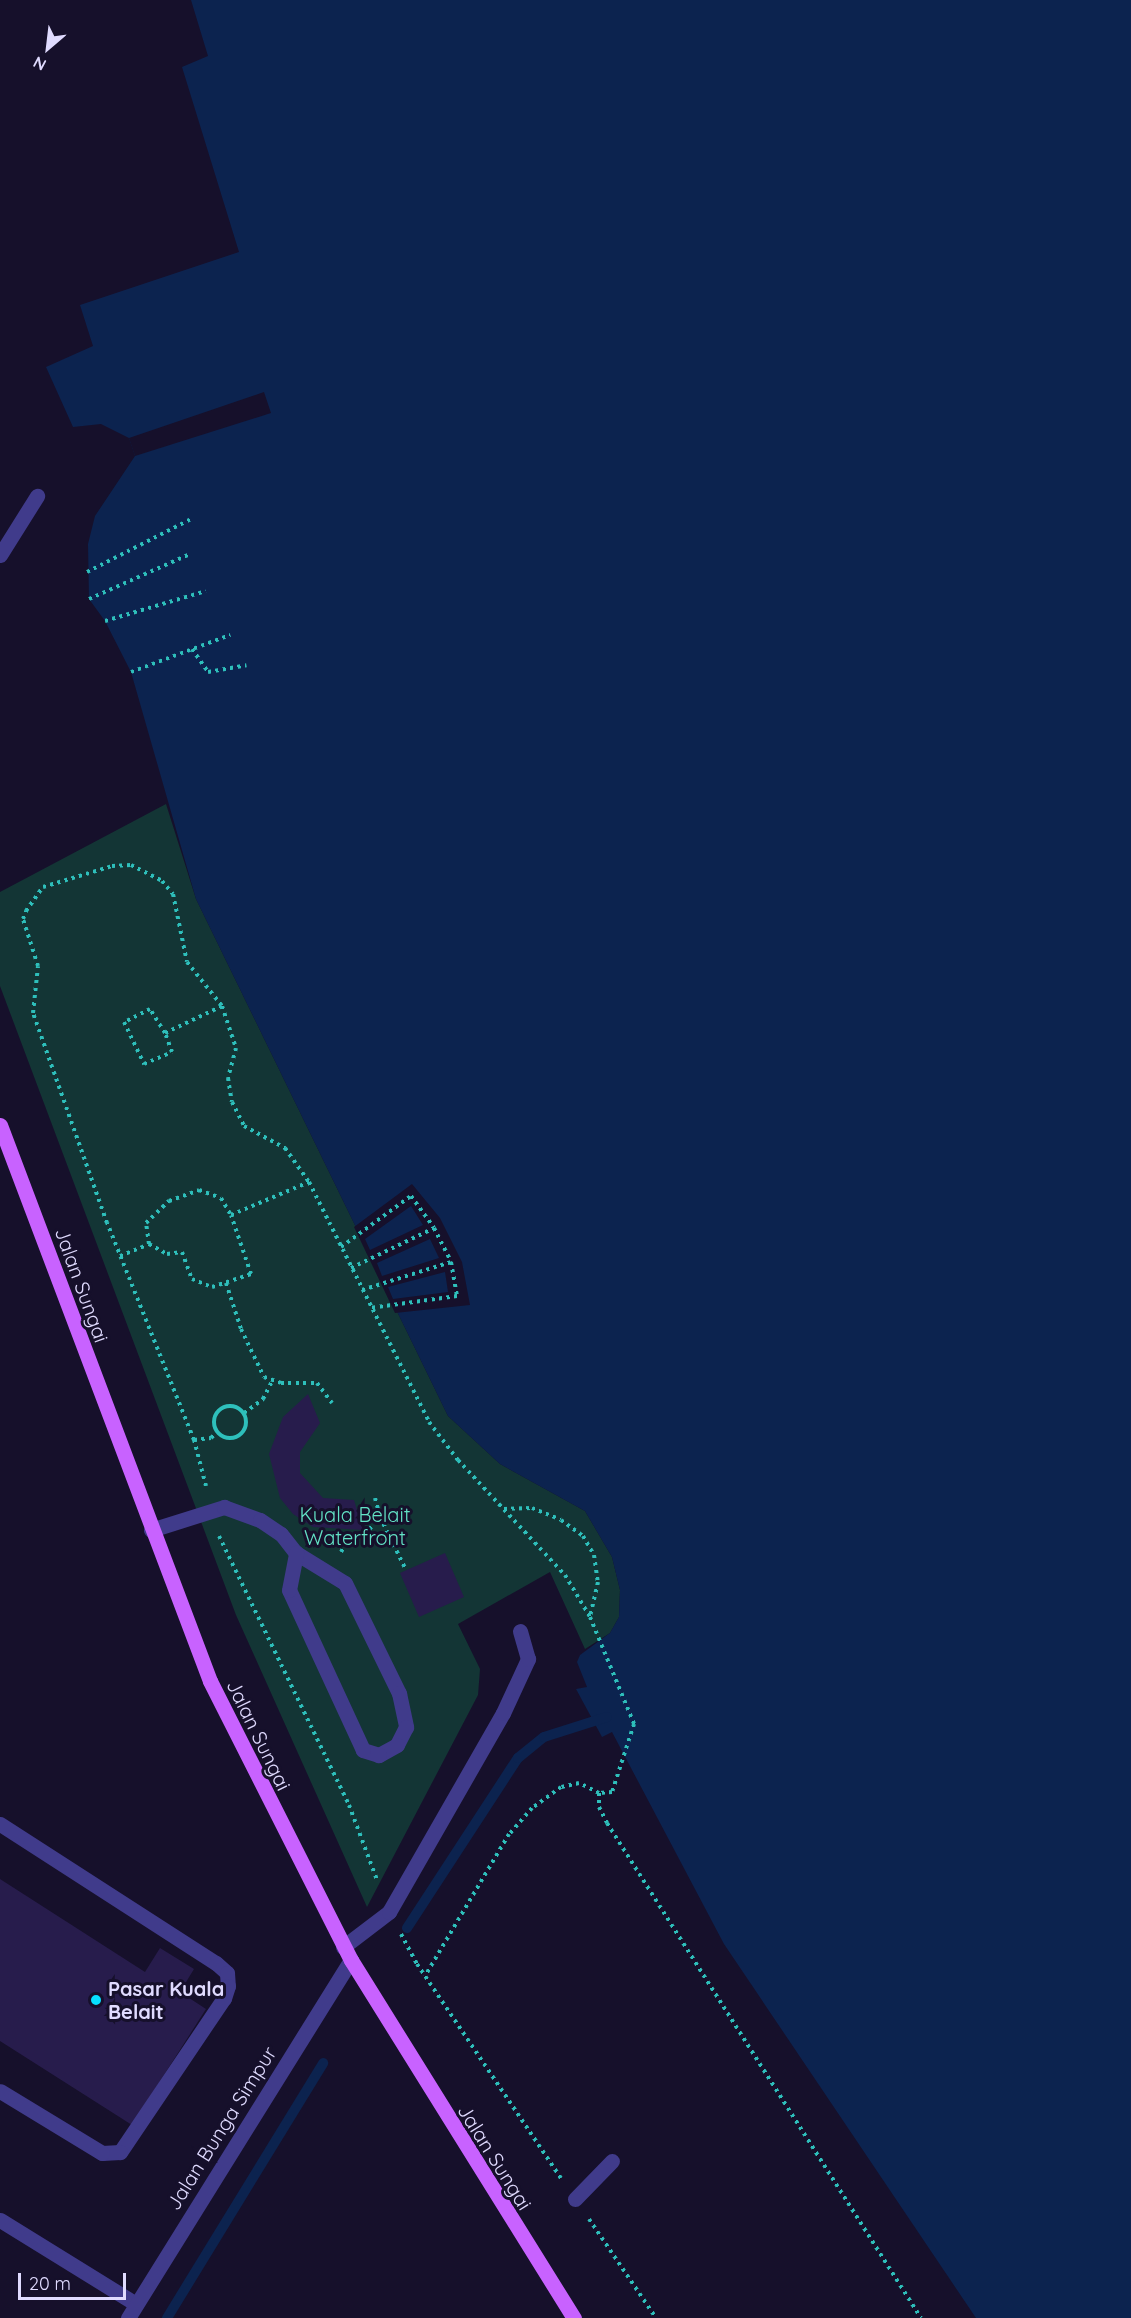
<!DOCTYPE html>
<style>
body{margin:0}
#map{position:relative;width:1131px;height:2318px;overflow:hidden;background:#16102b;font-family:Quicksand,sans-serif}
div>[style]{position:absolute}
.green>*{inset:0;background:#133535}
.water>*{inset:0;background:#0c234f}
.pier>*{inset:0;background:#16102b}
.stream>*{height:10px;margin:-5px;padding:0 5px;transform-origin:5px;border-radius:5px;background:#0c234f}
.building>*{inset:0;background:#271c4c}
.path>*{height:4px;margin-top:-2px;transform-origin:0;background:repeating-linear-gradient(90deg,#2ebfbb 0 3px,transparent 0 7.5px)}
.path>.ring{margin:-2px;padding:0;box-sizing:content-box;background:none;border:4px solid #2ebfbb;border-radius:50%}
.minor>*{height:15px;margin:-7.5px;padding:0 7.5px;transform-origin:7.5px;border-radius:7.5px;background:#403b8b}
.major>*{height:15px;margin:-7.5px;padding:0 7.5px;transform-origin:7.5px;border-radius:7.5px;background:#c862ff}
.dots>*{width:16px;height:16px;translate:-50% -50%;box-sizing:border-box;border:3px solid #16102b;border-radius:50%}
span{translate:-50% -50%;white-space:nowrap;text-align:center;line-height:1.15;-webkit-text-stroke:6px #16102b;paint-order:stroke}
.street-label{font-size:20px;color:#e0dbff}
.park-label{font-size:20px;color:#63e3c6}
.poi-label{font-size:20px;color:#e0dbff;font-weight:700}
.left{translate:0 -50%;text-align:left}
.north{position:absolute;left:18px;top:18px;width:60px;height:60px;-webkit-text-stroke:4px #16102b;paint-order:stroke;rotate:208deg;font-size:16px;font-weight:700;line-height:24px;text-align:center;color:#e0dbff}
.north::after{content:'';display:block;margin:auto;width:21px;height:27px;background:#e0dbff;clip-path:polygon(50% 0,100% 100%,50% 72%,0 100%)}
.scale{position:absolute;left:18px;top:2273px;width:108px;height:27px;box-sizing:border-box;border:3px solid #e0dbff;border-top:0;padding-left:8px;font-size:18px;line-height:21px;white-space:nowrap;color:#e0dbff;-webkit-text-stroke:4px #16102b;paint-order:stroke}
</style>
<div id="map">
<div class="green">
<div style="clip-path:polygon(166px 804px,196px 899px,448px 1416px,500px 1464px,585px 1511px,612px 1557px,620px 1590px,619px 1617px,610px 1633px,585px 1649px,550px 1572px,458px 1624px,480px 1669px,478px 1695px,367px 1907px,236px 1615px,0 986px,0 892px)"></div>
</div>
<div class="water">
<div style="clip-path:polygon(191px 0,1131px 0,1131px 2318px,976px 2318px,724px 1944px,612px 1732px,602px 1737px,576px 1689px,587px 1687px,577px 1662px,580px 1655px,610px 1633px,619px 1617px,620px 1590px,612px 1557px,585px 1511px,500px 1464px,448px 1416px,196px 899px,131px 672px,105px 621px,89px 599px,88px 544px,95px 516px,135px 456px,129px 438px,101px 424px,73px 427px,46px 367px,93px 346px,80px 305px,239px 252px,182px 67px,208px 56px)"></div>
</div>
<div class="pier">
<div style="clip-path:polygon(264px 392px,271px 413px,135px 456px,129px 438px)"></div>
<div style="clip-path:polygon(evenodd,412px 1184px,440px 1218px,462px 1262px,470px 1305px,395px 1313px,354px 1227px,412px 1184px,411px 1206px,423px 1225px,370px 1250px,365px 1239px,411px 1206px,412px 1184px,430px 1239px,439px 1258px,382px 1276px,377px 1263px,430px 1239px,412px 1184px,445px 1272px,448px 1292px,393px 1299px,388px 1287px,445px 1272px)"></div>
</div>
<div class="stream">
<div style="left:407px;top:1928px;width:203px;rotate:-56.9deg"></div>
<div style="left:518px;top:1758px;width:33px;rotate:-39deg"></div>
<div style="left:544px;top:1737px;width:66px;rotate:-17.6deg"></div>
<div style="left:167px;top:2318px;width:299px;rotate:-58.5deg"></div>
</div>
<div class="building">
<div style="clip-path:polygon(308px 1394px,320px 1423px,300px 1452px,300px 1473px,323px 1498px,354px 1500px,363px 1530px,313px 1527px,293px 1514px,280px 1498px,269px 1454px,283px 1417px)"></div>
<div style="clip-path:polygon(445px 1553px,464px 1597px,419px 1617px,400px 1573px)"></div>
<div style="clip-path:polygon(0 1879px,145px 1972px,160px 1948px,194px 1969px,180px 1992px,206px 2009px,132px 2125px,0 2041px)"></div>
</div>
<div class="path">
<div style="left:87px;top:572px;width:119px;rotate:-27deg"></div>
<div style="left:89px;top:599px;width:111px;rotate:-24deg"></div>
<div style="left:105px;top:621px;width:105px;rotate:-16.5deg"></div>
<div style="left:192px;top:649px;width:28px;rotate:55deg"></div>
<div style="left:208px;top:672px;width:39px;rotate:-10deg"></div>
<div style="left:131px;top:672px;width:106px;rotate:-20.5deg"></div>
<div style="left:165px;top:1033px;width:28px;rotate:-122deg"></div>
<div style="left:150px;top:1009px;width:29px;rotate:153deg"></div>
<div style="left:124px;top:1022px;width:47px;rotate:64.5deg"></div>
<div style="left:144px;top:1064px;width:30px;rotate:-23deg"></div>
<div style="left:172px;top:1052px;width:20px;rotate:-110deg"></div>
<div style="left:165px;top:1033px;width:63px;rotate:-25.3deg"></div>
<div style="left:149px;top:1244px;width:21px;rotate:29deg"></div>
<div style="left:167px;top:1254px;width:15px;rotate:-8deg"></div>
<div style="left:182px;top:1252px;width:29px;rotate:70deg"></div>
<div style="left:192px;top:1279px;width:22px;rotate:22deg"></div>
<div style="left:212px;top:1287px;width:41px;rotate:-18.4deg"></div>
<div style="left:251px;top:1274px;width:62px;rotate:-108.7deg"></div>
<div style="left:341px;top:1247px;width:87px;rotate:-36.1deg"></div>
<div style="left:411px;top:1196px;width:39px;rotate:54deg"></div>
<div style="left:434px;top:1228px;width:38px;rotate:63deg"></div>
<div style="left:451px;top:1262px;width:35px;rotate:80deg"></div>
<div style="left:457px;top:1296px;width:88px;rotate:172.1deg"></div>
<div style="left:120px;top:1256px;width:31px;rotate:-22deg"></div>
<div style="left:149px;top:1244px;width:21px;rotate:-98deg"></div>
<div style="left:146px;top:1223px;width:32px;rotate:-44deg"></div>
<div style="left:169px;top:1201px;width:32px;rotate:-20deg"></div>
<div style="left:199px;top:1190px;width:23px;rotate:20deg"></div>
<div style="left:221px;top:1198px;width:20px;rotate:60deg"></div>
<div style="left:231px;top:1215px;width:85px;rotate:-22.9deg"></div>
<div style="left:351px;top:1268px;width:92px;rotate:-25.7deg"></div>
<div style="left:226px;top:1283px;width:48px;rotate:71.9deg"></div>
<div style="left:241px;top:1329px;width:53px;rotate:64.4deg"></div>
<div style="left:264px;top:1377px;width:18px;rotate:19deg"></div>
<div style="left:281px;top:1383px;width:36px"></div>
<div style="left:317px;top:1383px;width:25px;rotate:53deg"></div>
<div style="left:362px;top:1290px;width:93px;rotate:-17.5deg"></div>
<div class="ring" style="left:214px;top:1406px;width:28px;height:28px"></div>
<div style="left:244px;top:1413px;width:24px;rotate:-36deg"></div>
<div style="left:263px;top:1399px;width:20px;rotate:-63deg"></div>
<div style="left:194px;top:1440px;width:17px;rotate:-7deg"></div>
<div style="left:211px;top:1438px;width:8px;rotate:-45deg"></div>
<div style="left:206px;top:1486px;width:48px;rotate:-104.6deg"></div>
<div style="left:194px;top:1440px;width:234px;rotate:-111.8deg"></div>
<div style="left:107px;top:1223px;width:223px;rotate:-109.4deg"></div>
<div style="left:33px;top:1013px;width:47px;rotate:-83.9deg"></div>
<div style="left:38px;top:966px;width:49px;rotate:-107.7deg"></div>
<div style="left:23px;top:919px;width:9px;rotate:-69deg"></div>
<div style="left:26px;top:911px;width:29px;rotate:-55deg"></div>
<div style="left:43px;top:887px;width:72px;rotate:-16.9deg"></div>
<div style="left:112px;top:866px;width:19px;rotate:-3deg"></div>
<div style="left:131px;top:865px;width:35px;rotate:27deg"></div>
<div style="left:162px;top:881px;width:17px;rotate:50deg"></div>
<div style="left:173px;top:894px;width:69px;rotate:78.4deg"></div>
<div style="left:187px;top:962px;width:56px;rotate:51.5deg"></div>
<div style="left:222px;top:1006px;width:44px;rotate:71.6deg"></div>
<div style="left:236px;top:1048px;width:31px;rotate:105deg"></div>
<div style="left:228px;top:1078px;width:24px;rotate:81deg"></div>
<div style="left:232px;top:1102px;width:27px;rotate:63deg"></div>
<div style="left:244px;top:1126px;width:47px;rotate:28.2deg"></div>
<div style="left:285px;top:1148px;width:42px;rotate:54.8deg"></div>
<div style="left:309px;top:1182px;width:268px;rotate:63.4deg"></div>
<div style="left:429px;top:1422px;width:48px;rotate:52.7deg"></div>
<div style="left:458px;top:1460px;width:157px;rotate:47.1deg"></div>
<div style="left:565px;top:1575px;width:49px;rotate:59.2deg"></div>
<div style="left:590px;top:1617px;width:116px;rotate:67.6deg"></div>
<div style="left:634px;top:1724px;width:71px;rotate:107.9deg"></div>
<div style="left:612px;top:1792px;width:13px;rotate:176deg"></div>
<div style="left:599px;top:1793px;width:22px;rotate:-153deg"></div>
<div style="left:579px;top:1783px;width:18px;rotate:167deg"></div>
<div style="left:561px;top:1787px;width:36px;rotate:144deg"></div>
<div style="left:532px;top:1808px;width:35px;rotate:131deg"></div>
<div style="left:509px;top:1834px;width:165px;rotate:120.6deg"></div>
<div style="left:375px;top:1498px;width:20px;rotate:75deg"></div>
<div style="left:380px;top:1517px;width:59px;rotate:63.9deg"></div>
<div style="left:504px;top:1509px;width:28px;rotate:-2deg"></div>
<div style="left:532px;top:1508px;width:31px;rotate:22deg"></div>
<div style="left:561px;top:1520px;width:27px;rotate:36deg"></div>
<div style="left:583px;top:1536px;width:22px;rotate:60deg"></div>
<div style="left:594px;top:1555px;width:27px;rotate:82deg"></div>
<div style="left:598px;top:1582px;width:35px;rotate:103deg"></div>
<div style="left:219px;top:1536px;width:299px;rotate:64.2deg"></div>
<div style="left:349px;top:1805px;width:80px;rotate:69.5deg"></div>
<div style="left:341px;top:1552px;width:14px;rotate:-60deg"></div>
<div style="left:348px;top:1540px;width:18px;rotate:-16deg"></div>
<div style="left:365px;top:1535px;width:23px;rotate:-52deg"></div>
<div style="left:599px;top:1793px;width:14px;rotate:90deg"></div>
<div style="left:599px;top:1807px;width:18px;rotate:63deg"></div>
<div style="left:607px;top:1823px;width:586px;rotate:57.61deg"></div>
<div style="left:401px;top:1934px;width:34px;rotate:62deg"></div>
<div style="left:417px;top:1964px;width:258px;rotate:56.1deg"></div>
<div style="left:589px;top:2219px;width:120px;rotate:55.9deg"></div>
</div>
<div class="minor">
<div style="left:0;top:555px;width:70px;rotate:-57.9deg"></div>
<div style="left:151px;top:1530px;width:77px;rotate:-17.5deg"></div>
<div style="left:224px;top:1507px;width:38px;rotate:20deg"></div>
<div style="left:260px;top:1520px;width:25px;rotate:34deg"></div>
<div style="left:281px;top:1534px;width:24px;rotate:52deg"></div>
<div style="left:296px;top:1553px;width:57px;rotate:31.5deg"></div>
<div style="left:345px;top:1583px;width:123px;rotate:63.9deg"></div>
<div style="left:399px;top:1693px;width:35px;rotate:78deg"></div>
<div style="left:406px;top:1727px;width:20px;rotate:117deg"></div>
<div style="left:397px;top:1745px;width:21px;rotate:151deg"></div>
<div style="left:379px;top:1755px;width:17px;rotate:-163deg"></div>
<div style="left:363px;top:1750px;width:176px;rotate:-114.8deg"></div>
<div style="left:289px;top:1590px;width:38px;rotate:-79deg"></div>
<div style="left:0;top:1824px;width:257px;rotate:32.8deg"></div>
<div style="left:216px;top:1963px;width:15px;rotate:42deg"></div>
<div style="left:227px;top:1973px;width:13px;rotate:86deg"></div>
<div style="left:228px;top:1986px;width:13px;rotate:108deg"></div>
<div style="left:224px;top:1998px;width:186px;rotate:124deg"></div>
<div style="left:120px;top:2152px;width:18px;rotate:177deg"></div>
<div style="left:102px;top:2153px;width:119px;rotate:-148.7deg"></div>
<div style="left:343px;top:1947px;width:58px;rotate:-37.3deg"></div>
<div style="left:389px;top:1912px;width:229px;rotate:-60.2deg"></div>
<div style="left:503px;top:1713px;width:60px;rotate:-65.2deg"></div>
<div style="left:528px;top:1659px;width:29px;rotate:-106deg"></div>
<div style="left:575px;top:2199px;width:53px;rotate:-45.8deg"></div>
<div style="left:0;top:2220px;width:160px;rotate:31.7deg"></div>
<div style="left:128px;top:2318px;width:422px;rotate:-58.1deg"></div>
</div>
<div class="major">
<div style="left:0;top:1125px;width:594px;rotate:69.31deg"></div>
<div style="left:210px;top:1681px;width:313px;rotate:63.2deg"></div>
<div style="left:351px;top:1960px;width:422px;rotate:58.1deg"></div>
</div>
<div class="dots">
<div style="left:96px;top:2000px;background:#07dfff"></div>
</div>
<div class="street-label">
<span style="left:82px;top:1285px;rotate:70deg">Jalan Sungai</span>
<span style="left:259px;top:1735px;rotate:64deg">Jalan Sungai</span>
<span style="left:221px;top:2128px;rotate:-58deg">Jalan Bunga Simpur</span>
<span style="left:495px;top:2157px;rotate:58deg">Jalan Sungai</span>
</div>
<div class="park-label">
<span style="left:355px;top:1526px">Kuala Belait<br>Waterfront</span>
</div>
<div class="poi-label">
<span class="left" style="left:108px;top:2000px">Pasar Kuala<br>Belait</span>
</div>
<div class="north">N</div>
<div class="scale">20 m</div>
</div>
